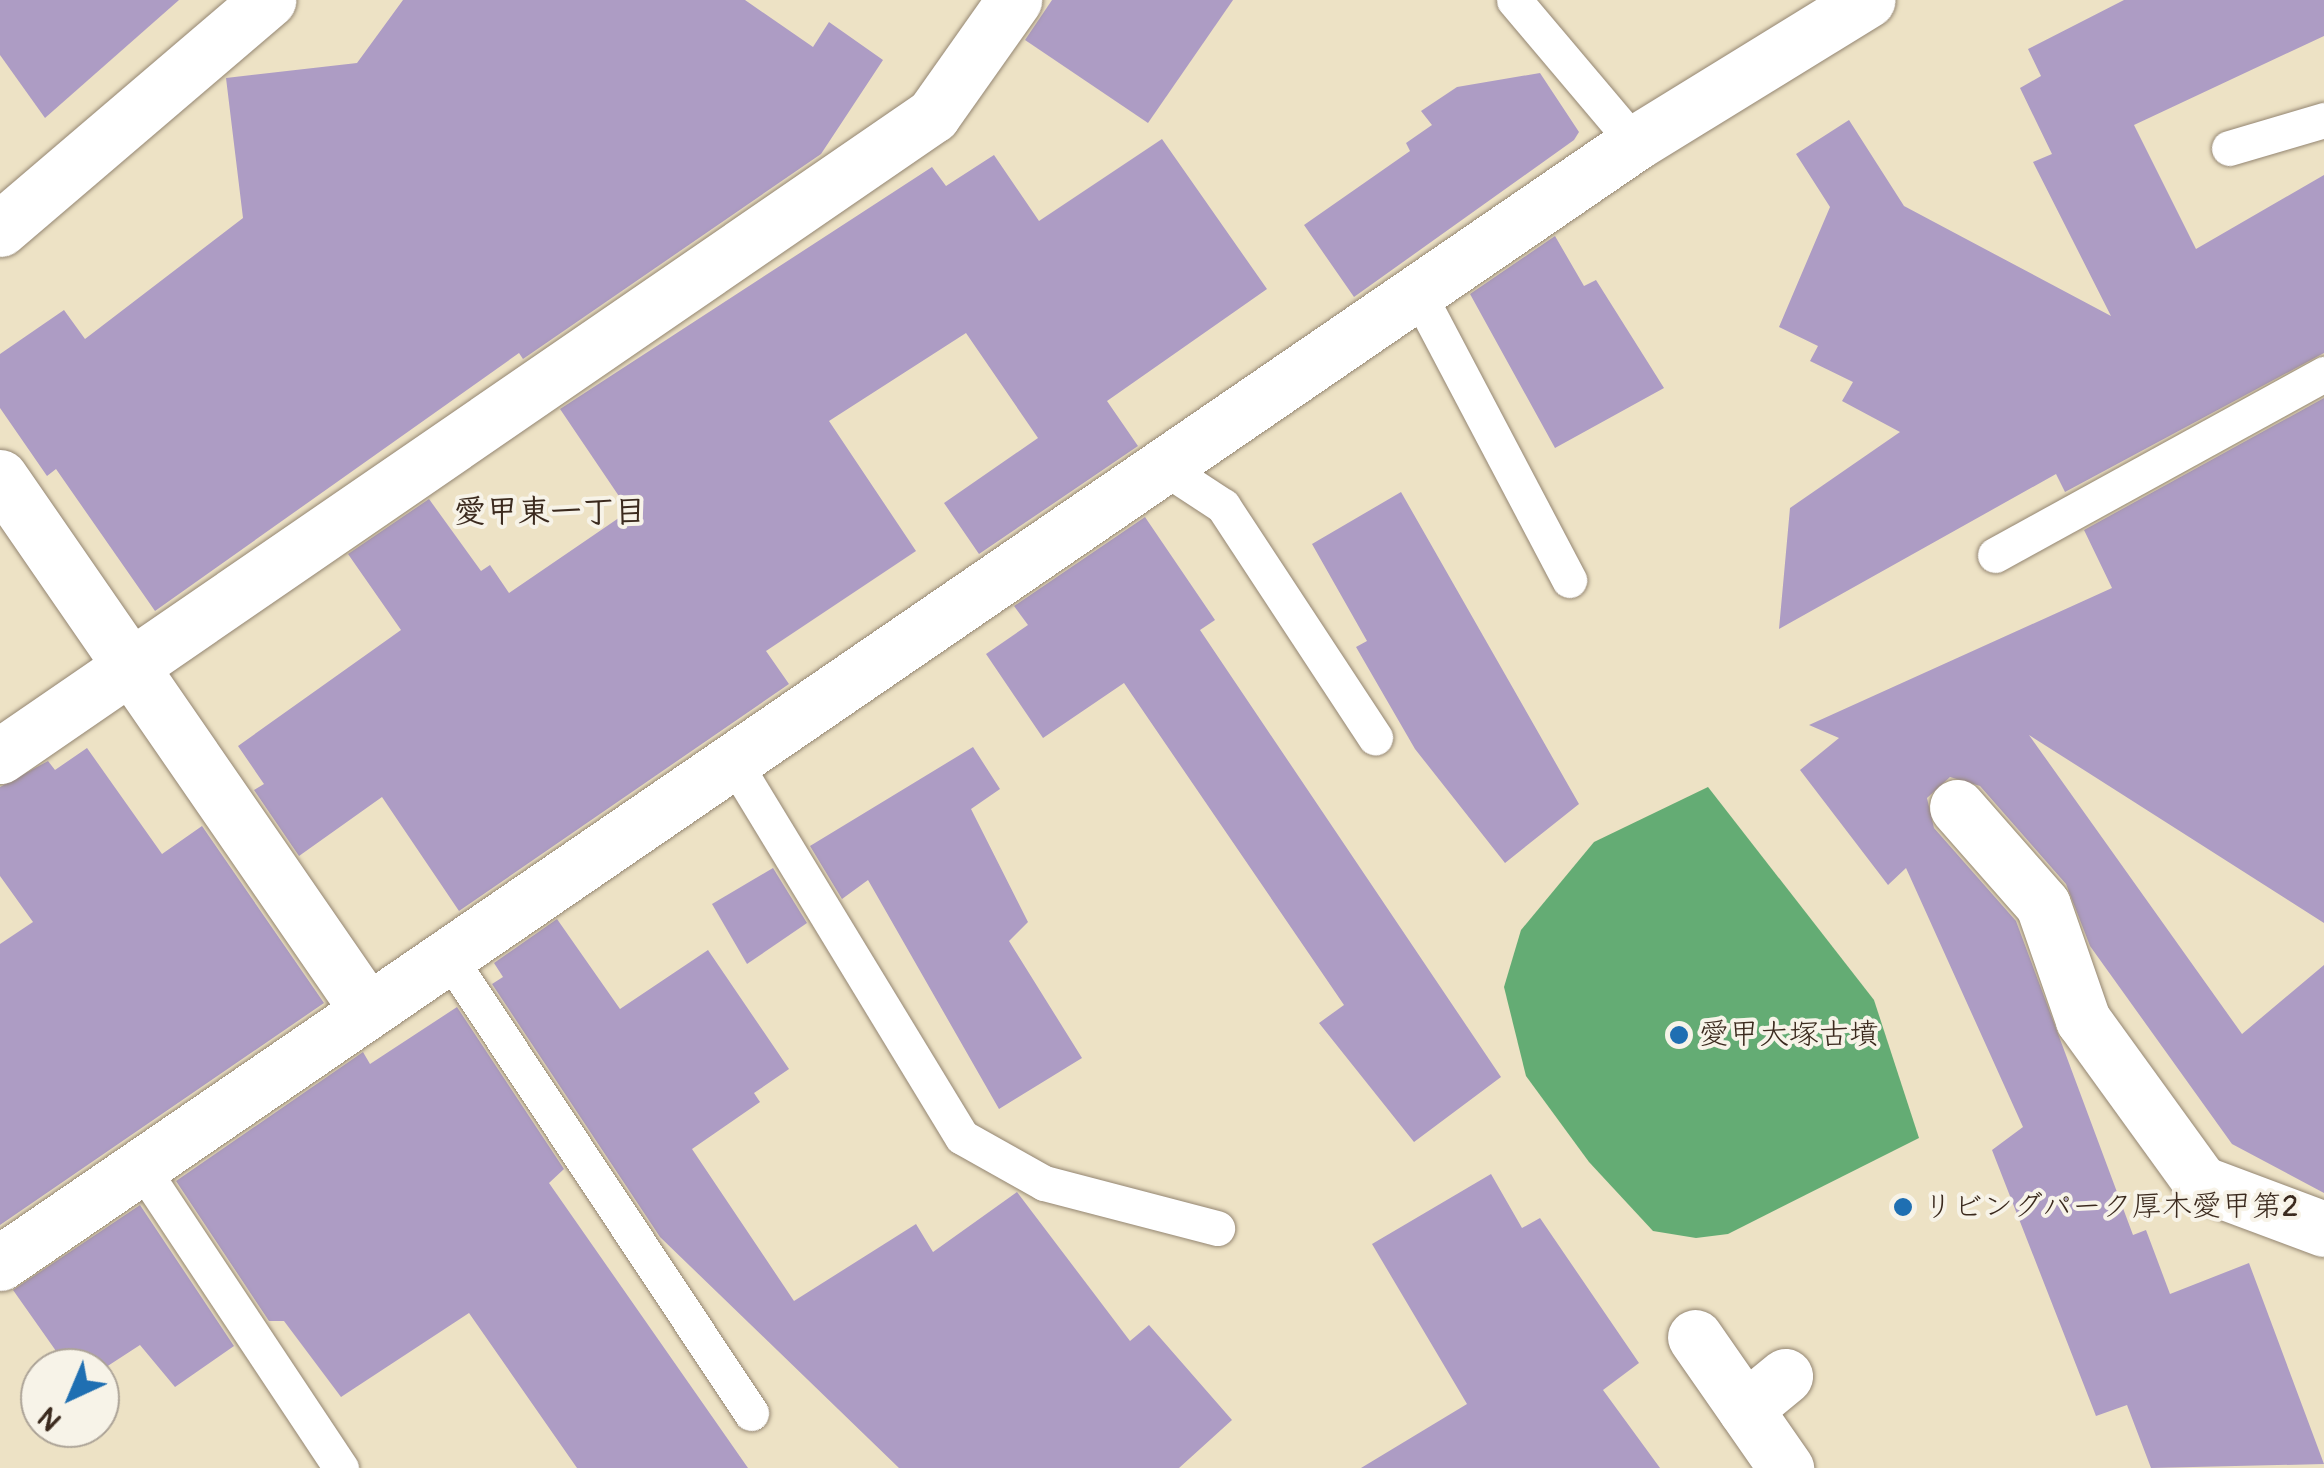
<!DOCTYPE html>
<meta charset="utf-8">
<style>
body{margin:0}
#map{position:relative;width:2324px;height:1468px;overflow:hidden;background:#ede2c5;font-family:Pangolin,"Klee One",sans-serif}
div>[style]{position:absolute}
.forest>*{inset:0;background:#64ac74}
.building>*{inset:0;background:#ad9cc4}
.roads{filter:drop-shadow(0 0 2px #948672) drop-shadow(0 0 2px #948672)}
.lane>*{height:35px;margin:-17.5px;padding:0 17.5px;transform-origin:17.5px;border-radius:17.5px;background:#fff}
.street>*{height:55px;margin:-27.5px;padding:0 27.5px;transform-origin:27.5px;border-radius:27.5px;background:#fff}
.dots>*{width:28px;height:28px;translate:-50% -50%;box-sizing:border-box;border:5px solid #f7f3e8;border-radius:50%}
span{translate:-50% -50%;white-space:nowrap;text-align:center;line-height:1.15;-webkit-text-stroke:8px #f7f3e8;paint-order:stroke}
.poi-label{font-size:30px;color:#3b2a1e}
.left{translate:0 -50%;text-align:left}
.neighbourhood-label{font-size:32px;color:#3b2a1e;font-weight:700}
.north{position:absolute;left:20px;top:1348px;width:100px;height:100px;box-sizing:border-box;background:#f7f3e8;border:2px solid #aca397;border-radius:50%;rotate:224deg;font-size:28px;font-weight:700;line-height:40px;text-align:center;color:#3b2a1e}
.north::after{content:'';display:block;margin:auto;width:35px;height:45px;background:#1f6fb2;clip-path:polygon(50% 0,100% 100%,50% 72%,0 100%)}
</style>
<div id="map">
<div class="forest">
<div style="clip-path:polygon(1708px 787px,1874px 1000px,1919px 1138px,1728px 1234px,1696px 1238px,1653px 1231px,1589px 1162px,1526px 1076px,1504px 987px,1521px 930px,1594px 842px)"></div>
</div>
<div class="building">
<div style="clip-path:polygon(0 0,179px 0,45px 118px,0 55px)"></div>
<div style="clip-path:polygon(403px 0,745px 0,813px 47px,829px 22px,883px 60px,821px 154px,523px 359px,519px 353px,155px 611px,56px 469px,47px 476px,0 408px,0 354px,64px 310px,85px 339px,243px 218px,226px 78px,357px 63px)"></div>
<div style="clip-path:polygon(1052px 0,1233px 0,1148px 123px,1025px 40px)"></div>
<div style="clip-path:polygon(2124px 0,2324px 0,2324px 36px,2134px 125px,2196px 249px,2324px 175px,2324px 353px,2065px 492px,2056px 474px,1779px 629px,1790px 508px,1900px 432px,1842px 401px,1853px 382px,1810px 361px,1818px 346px,1779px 327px,1830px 207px,1796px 154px,1849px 120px,1904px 206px,2111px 316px,2033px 162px,2052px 154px,2020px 88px,2041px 76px,2028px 49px)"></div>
<div style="clip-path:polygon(1540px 73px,1579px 132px,1574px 140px,1354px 297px,1304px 225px,1410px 151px,1406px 143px,1432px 125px,1421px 111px,1457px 87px)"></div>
<div style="clip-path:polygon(1162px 139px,1267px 289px,1107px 401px,1138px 446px,979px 554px,944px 503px,1038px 438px,966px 333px,829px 421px,916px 551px,766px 651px,789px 684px,459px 911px,382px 797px,299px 856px,254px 790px,264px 784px,238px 746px,401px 630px,348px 554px,429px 499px,481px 571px,490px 565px,509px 593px,629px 511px,560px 409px,932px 167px,946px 186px,994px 155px,1039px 221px)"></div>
<div style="clip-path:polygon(1555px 236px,1584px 286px,1596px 280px,1664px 388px,1555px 448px,1470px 294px)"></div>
<div style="clip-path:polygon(2324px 398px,2324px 923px,2029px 735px,2242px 1034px,2324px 965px,2324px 1193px,2232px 1144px,2090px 946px,2066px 884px,1980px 786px,1950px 777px,1927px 798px,1934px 828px,2016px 921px,2133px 1235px,2146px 1230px,2170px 1294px,2249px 1263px,2324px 1464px,2151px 1468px,2127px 1405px,2096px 1416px,1992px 1150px,2023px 1127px,1906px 868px,1888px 885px,1800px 770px,1839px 738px,1809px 725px,2112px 588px,2084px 530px)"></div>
<div style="clip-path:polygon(1401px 492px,1579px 804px,1505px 863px,1415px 749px,1356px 647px,1367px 641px,1312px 544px)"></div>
<div style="clip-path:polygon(1145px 517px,1215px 620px,1200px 630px,1501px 1077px,1414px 1142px,1319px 1023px,1344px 1005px,1124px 683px,1043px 738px,986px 654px,1028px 625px,1014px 606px)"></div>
<div style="clip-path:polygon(973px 747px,1000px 789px,971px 809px,1028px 922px,1009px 941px,1082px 1058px,999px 1109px,868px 880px,842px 899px,810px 846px)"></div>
<div style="clip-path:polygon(87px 748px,162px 854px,202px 826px,324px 1003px,0 1225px,0 944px,33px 922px,0 876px,0 787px,48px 761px,55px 770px)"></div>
<div style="clip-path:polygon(773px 868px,807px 923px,747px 964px,712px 904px)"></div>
<div style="clip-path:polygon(557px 919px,620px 1009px,708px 950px,789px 1069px,754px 1093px,760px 1102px,692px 1149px,794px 1301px,916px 1224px,933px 1252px,1017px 1192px,1130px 1341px,1149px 1325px,1232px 1420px,1179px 1468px,899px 1468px,660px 1237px,492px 984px,503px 977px,494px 963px)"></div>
<div style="clip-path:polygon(457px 1007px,564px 1169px,549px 1183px,748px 1468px,577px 1468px,469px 1313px,341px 1397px,284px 1321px,269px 1321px,176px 1181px,363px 1052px,370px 1064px)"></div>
<div style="clip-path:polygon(1491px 1174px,1522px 1228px,1540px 1218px,1639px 1363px,1603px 1390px,1660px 1468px,1361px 1468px,1467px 1404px,1372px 1244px)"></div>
<div style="clip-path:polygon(140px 1205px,234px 1346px,175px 1387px,140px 1345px,100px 1371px,68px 1368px,13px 1290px)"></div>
</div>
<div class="roads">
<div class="lane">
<div style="left:1514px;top:0;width:187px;rotate:49.8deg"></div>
<div style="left:2229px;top:148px;width:99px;rotate:-16.4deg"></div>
<div style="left:1420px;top:297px;width:320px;rotate:62.2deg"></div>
<div style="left:1165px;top:468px;width:69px;rotate:33.2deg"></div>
<div style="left:1223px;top:506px;width:277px;rotate:56.7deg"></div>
<div style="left:1995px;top:555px;width:376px;rotate:-28.8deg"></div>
<div style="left:732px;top:759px;width:442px;rotate:58.7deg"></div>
<div style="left:962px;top:1137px;width:94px;rotate:29.3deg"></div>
<div style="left:1044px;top:1183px;width:179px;rotate:14.6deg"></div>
<div style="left:446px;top:953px;width:552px;rotate:56.45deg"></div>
<div style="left:139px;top:1164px;width:365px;rotate:56.4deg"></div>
</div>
<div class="street">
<div style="left:0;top:229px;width:353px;rotate:-40.5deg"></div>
<div style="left:0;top:477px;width:645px;rotate:55.42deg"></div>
<div style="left:0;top:756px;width:1132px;rotate:-34.49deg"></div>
<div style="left:933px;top:115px;width:141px;rotate:-54.8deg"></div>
<div style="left:1957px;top:807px;width:130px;rotate:48.7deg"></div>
<div style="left:2043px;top:905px;width:122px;rotate:70.8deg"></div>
<div style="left:2083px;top:1020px;width:201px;rotate:54.1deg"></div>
<div style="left:2201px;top:1183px;width:131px;rotate:20.5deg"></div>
<div style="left:0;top:1263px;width:1982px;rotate:-34.41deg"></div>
<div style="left:1635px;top:143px;width:273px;rotate:-31.6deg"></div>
<div style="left:1695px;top:1337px;width:160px;rotate:55.2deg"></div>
<div style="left:1745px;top:1409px;width:52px;rotate:-39.5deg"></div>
</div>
</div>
<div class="dots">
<div style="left:1679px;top:1035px;background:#1f6fb2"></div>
<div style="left:1903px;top:1207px;background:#1f6fb2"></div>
</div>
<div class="poi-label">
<span class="left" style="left:1699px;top:1035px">愛甲大塚古墳</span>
<span class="left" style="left:1923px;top:1207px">リビングパーク厚木愛甲第2</span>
</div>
<div class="neighbourhood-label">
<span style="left:550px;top:512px">愛甲東一丁目</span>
</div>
<div class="north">N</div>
</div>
